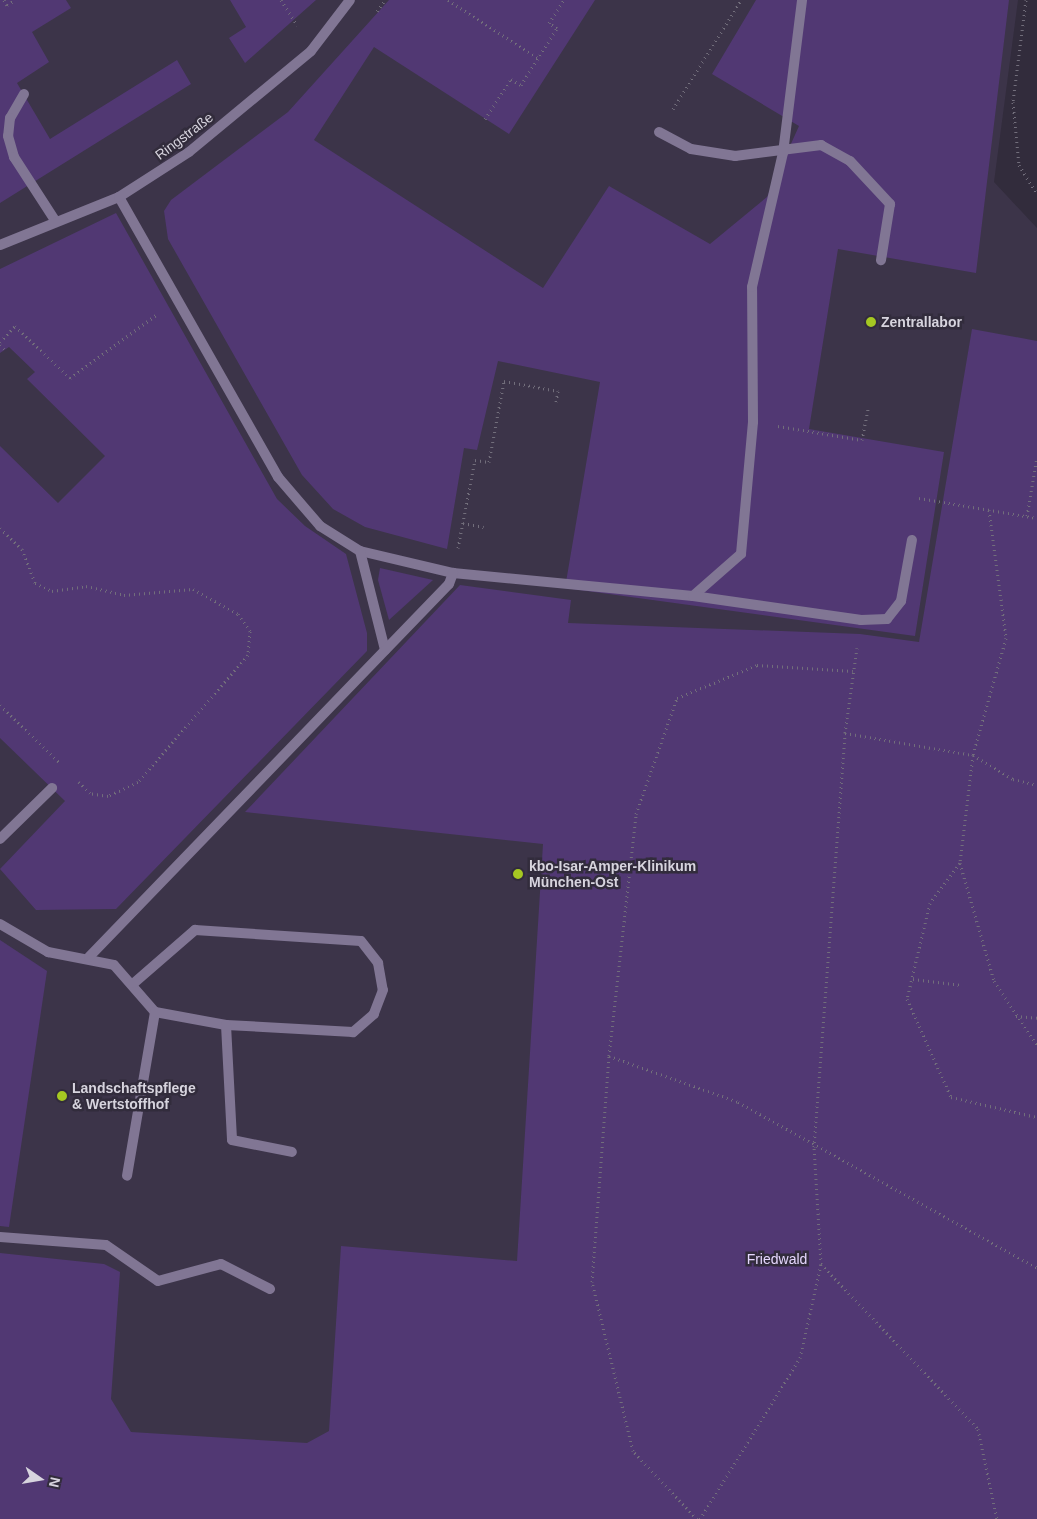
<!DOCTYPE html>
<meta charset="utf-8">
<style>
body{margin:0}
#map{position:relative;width:1037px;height:1519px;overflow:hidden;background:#322c3c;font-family:Arial,sans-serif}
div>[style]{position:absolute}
.built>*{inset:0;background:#3c3449}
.green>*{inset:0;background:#513873}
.path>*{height:3px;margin-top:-1.5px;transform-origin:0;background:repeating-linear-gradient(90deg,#726e7b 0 1px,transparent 0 5px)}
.lane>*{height:10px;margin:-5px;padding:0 5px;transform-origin:5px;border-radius:5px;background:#817694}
.dots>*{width:14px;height:14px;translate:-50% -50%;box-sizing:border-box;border:2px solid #322c3c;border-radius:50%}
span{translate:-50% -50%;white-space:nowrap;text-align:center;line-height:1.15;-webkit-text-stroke:5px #322c3c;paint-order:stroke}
.street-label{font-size:14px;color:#d7d4de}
.poi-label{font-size:14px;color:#d7d4de;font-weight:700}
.left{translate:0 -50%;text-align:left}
.park-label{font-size:14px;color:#e5d7fd}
.north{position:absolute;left:15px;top:1454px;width:50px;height:50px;-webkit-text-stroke:4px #322c3c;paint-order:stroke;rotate:103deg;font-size:14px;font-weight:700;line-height:20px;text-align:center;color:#d7d4de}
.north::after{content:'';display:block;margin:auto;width:18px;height:22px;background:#d7d4de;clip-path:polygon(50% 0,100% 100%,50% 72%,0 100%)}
</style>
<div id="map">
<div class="built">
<div style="clip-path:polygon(0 0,1018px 0,994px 182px,1037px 228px,1037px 1519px,0 1519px)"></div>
</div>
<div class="green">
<div style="clip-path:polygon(0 0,66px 0,71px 8px,32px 32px,49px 62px,17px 83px,50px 139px,177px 60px,191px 84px,0 203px)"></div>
<div style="clip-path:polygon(230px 0,316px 0,245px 63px,229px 38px,246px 27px)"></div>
<div style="clip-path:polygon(389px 0,595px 0,509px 134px,374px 47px,314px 140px,543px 288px,609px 186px,710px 244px,767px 197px,799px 126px,712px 74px,756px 0,1009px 0,976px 273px,838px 249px,809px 429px,944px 452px,915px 636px,565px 588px,600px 382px,498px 361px,477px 450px,464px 448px,447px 549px,365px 527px,333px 509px,302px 475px,168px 239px,164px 211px,171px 200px,288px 112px)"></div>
<div style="clip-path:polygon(116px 213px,277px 499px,305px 526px,346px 554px,367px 633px,367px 651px,116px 909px,36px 910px,0 869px,65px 801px,0 738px,0 446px,58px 503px,105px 456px,27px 379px,35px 372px,9px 347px,0 353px,0 269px)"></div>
<div style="clip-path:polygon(972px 329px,1037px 341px,1037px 1519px,0 1519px,0 1253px,104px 1264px,120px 1272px,111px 1399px,131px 1432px,307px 1443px,329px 1431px,341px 1246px,517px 1261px,543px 844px,245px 812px,460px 585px,571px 600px,568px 623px,860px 634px,919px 642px)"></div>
<div style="clip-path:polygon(380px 568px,433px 580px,389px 620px,378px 580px)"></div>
<div style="clip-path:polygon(0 940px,47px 971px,9px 1227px,0 1226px)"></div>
</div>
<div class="path">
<div style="left:4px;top:0;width:6px;rotate:59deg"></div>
<div style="left:7px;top:5px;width:9px;rotate:-32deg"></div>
<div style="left:281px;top:0;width:30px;rotate:57deg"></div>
<div style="left:448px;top:0;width:107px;rotate:32.8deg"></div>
<div style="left:1026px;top:0;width:103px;rotate:97.3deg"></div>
<div style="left:1013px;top:102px;width:63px;rotate:84.6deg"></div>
<div style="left:1019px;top:165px;width:34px;rotate:58deg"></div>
<div style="left:377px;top:11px;width:14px;rotate:-54deg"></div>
<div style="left:673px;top:109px;width:128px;rotate:-58deg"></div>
<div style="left:485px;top:119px;width:48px;rotate:-57deg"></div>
<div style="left:511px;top:79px;width:12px;rotate:31deg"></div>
<div style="left:521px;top:85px;width:67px;rotate:-57.7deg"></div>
<div style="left:557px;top:28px;width:9px;rotate:-148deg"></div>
<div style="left:549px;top:23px;width:27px;rotate:-57deg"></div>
<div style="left:0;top:342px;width:22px;rotate:-47deg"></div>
<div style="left:15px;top:326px;width:76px;rotate:43.4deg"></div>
<div style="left:70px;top:378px;width:107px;rotate:-36.2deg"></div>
<div style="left:0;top:345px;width:7px;rotate:45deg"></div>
<div style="left:778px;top:426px;width:85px;rotate:9.5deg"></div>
<div style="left:862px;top:440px;width:32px;rotate:-79deg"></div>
<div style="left:919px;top:498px;width:120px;rotate:9.6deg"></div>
<div style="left:989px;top:510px;width:129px;rotate:82.4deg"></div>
<div style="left:1006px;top:638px;width:122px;rotate:105.8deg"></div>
<div style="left:973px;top:755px;width:109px;rotate:96.9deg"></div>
<div style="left:960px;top:863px;width:123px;rotate:73.9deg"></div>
<div style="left:994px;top:981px;width:77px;rotate:56.1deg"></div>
<div style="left:1027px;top:516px;width:60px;rotate:-80.4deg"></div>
<div style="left:463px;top:523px;width:21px;rotate:11deg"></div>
<div style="left:0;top:528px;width:30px;rotate:44deg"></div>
<div style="left:22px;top:549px;width:36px;rotate:69deg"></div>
<div style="left:35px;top:583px;width:19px;rotate:25deg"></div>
<div style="left:52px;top:591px;width:34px;rotate:-8deg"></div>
<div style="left:86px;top:586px;width:39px;rotate:13deg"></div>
<div style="left:124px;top:595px;width:69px;rotate:-5deg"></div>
<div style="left:193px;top:589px;width:51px;rotate:29.1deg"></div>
<div style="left:238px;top:614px;width:21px;rotate:55deg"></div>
<div style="left:250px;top:631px;width:24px;rotate:95deg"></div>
<div style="left:248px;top:655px;width:168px;rotate:130.9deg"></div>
<div style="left:138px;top:782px;width:33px;rotate:155deg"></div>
<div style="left:108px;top:796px;width:18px;rotate:-171deg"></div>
<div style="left:90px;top:793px;width:16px;rotate:-135deg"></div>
<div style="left:458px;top:548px;width:90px;rotate:-79.1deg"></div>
<div style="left:475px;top:460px;width:14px;rotate:8deg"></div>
<div style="left:489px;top:462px;width:82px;rotate:-79.5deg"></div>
<div style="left:504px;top:381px;width:55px;rotate:10.5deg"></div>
<div style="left:558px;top:391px;width:11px;rotate:100deg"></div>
<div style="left:0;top:705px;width:82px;rotate:44deg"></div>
<div style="left:845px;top:733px;width:130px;rotate:9.8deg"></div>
<div style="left:973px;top:755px;width:47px;rotate:31deg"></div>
<div style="left:1013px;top:779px;width:25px;rotate:14deg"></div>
<div style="left:960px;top:863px;width:50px;rotate:126.9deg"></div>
<div style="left:930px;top:903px;width:99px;rotate:103.5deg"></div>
<div style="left:907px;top:999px;width:107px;rotate:65.8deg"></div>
<div style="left:951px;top:1097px;width:88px;rotate:13.1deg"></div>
<div style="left:913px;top:979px;width:49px;rotate:7deg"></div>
<div style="left:1016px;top:1016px;width:21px;rotate:5deg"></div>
<div style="left:609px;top:1056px;width:137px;rotate:19.6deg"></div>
<div style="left:738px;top:1102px;width:342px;rotate:29deg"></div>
<div style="left:821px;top:1264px;width:228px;rotate:46.4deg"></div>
<div style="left:978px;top:1429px;width:92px;rotate:78.1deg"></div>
<div style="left:697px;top:1519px;width:93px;rotate:-133.3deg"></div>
<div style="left:633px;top:1451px;width:174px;rotate:-103.6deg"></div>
<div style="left:592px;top:1282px;width:227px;rotate:-85.7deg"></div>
<div style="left:609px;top:1056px;width:244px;rotate:-83.6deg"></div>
<div style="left:636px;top:814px;width:123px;rotate:-70.5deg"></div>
<div style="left:677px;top:698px;width:87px;rotate:-22.4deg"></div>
<div style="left:757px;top:665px;width:96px;rotate:3.6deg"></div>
<div style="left:700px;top:1519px;width:190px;rotate:-58.2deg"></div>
<div style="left:800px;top:1358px;width:96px;rotate:-77.4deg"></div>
<div style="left:821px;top:1264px;width:117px;rotate:-93.4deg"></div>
<div style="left:814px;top:1147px;width:415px;rotate:-85.7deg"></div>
<div style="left:845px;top:733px;width:86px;rotate:-82deg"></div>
</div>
<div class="lane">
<div style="left:24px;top:94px;width:28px;rotate:120deg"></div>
<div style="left:10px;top:118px;width:18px;rotate:96deg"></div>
<div style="left:8px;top:136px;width:22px;rotate:74deg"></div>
<div style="left:14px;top:157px;width:77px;rotate:57.1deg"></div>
<div style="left:659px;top:132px;width:36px;rotate:28deg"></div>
<div style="left:691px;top:149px;width:45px;rotate:9deg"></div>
<div style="left:735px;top:156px;width:87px;rotate:-7.3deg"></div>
<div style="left:821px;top:145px;width:33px;rotate:29deg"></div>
<div style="left:850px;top:161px;width:59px;rotate:47.1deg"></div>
<div style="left:890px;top:204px;width:57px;rotate:99.1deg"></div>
<div style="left:119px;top:197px;width:322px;rotate:60.4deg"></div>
<div style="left:278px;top:477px;width:65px;rotate:49.4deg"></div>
<div style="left:320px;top:526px;width:47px;rotate:32deg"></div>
<div style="left:360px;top:551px;width:96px;rotate:13.3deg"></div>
<div style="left:453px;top:573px;width:241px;rotate:5.5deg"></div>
<div style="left:693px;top:596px;width:64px;rotate:-41.2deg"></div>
<div style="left:741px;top:554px;width:133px;rotate:-84.8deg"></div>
<div style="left:753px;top:422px;width:135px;rotate:-90.4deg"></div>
<div style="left:752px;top:287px;width:138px;rotate:-77deg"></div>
<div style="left:783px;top:153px;width:154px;rotate:-82.9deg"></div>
<div style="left:0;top:245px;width:128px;rotate:-22deg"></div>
<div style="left:119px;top:197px;width:83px;rotate:-32.7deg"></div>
<div style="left:189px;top:152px;width:158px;rotate:-39.6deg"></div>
<div style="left:311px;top:51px;width:64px;rotate:-52.6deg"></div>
<div style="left:360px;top:551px;width:102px;rotate:75.8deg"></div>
<div style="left:693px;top:596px;width:170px;rotate:8.1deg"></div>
<div style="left:861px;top:620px;width:26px;rotate:-2deg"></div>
<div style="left:887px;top:619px;width:23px;rotate:-52deg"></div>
<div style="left:901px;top:601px;width:62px;rotate:-79.8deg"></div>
<div style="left:0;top:839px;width:73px;rotate:-44.4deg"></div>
<div style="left:0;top:924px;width:56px;rotate:30.3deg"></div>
<div style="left:48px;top:952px;width:67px;rotate:11.1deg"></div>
<div style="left:114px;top:965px;width:62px;rotate:48.9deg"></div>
<div style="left:155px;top:1012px;width:166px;rotate:99.7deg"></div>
<div style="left:89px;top:957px;width:518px;rotate:-46.02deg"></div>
<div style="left:449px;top:584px;width:12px;rotate:-70deg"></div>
<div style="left:134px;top:983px;width:81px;rotate:-41deg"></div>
<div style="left:195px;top:930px;width:166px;rotate:3.8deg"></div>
<div style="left:361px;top:941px;width:28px;rotate:52deg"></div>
<div style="left:378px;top:963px;width:27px;rotate:80deg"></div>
<div style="left:383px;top:990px;width:26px;rotate:111deg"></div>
<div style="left:374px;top:1014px;width:28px;rotate:139deg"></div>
<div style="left:353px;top:1032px;width:127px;rotate:-176.8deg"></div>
<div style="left:226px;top:1025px;width:72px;rotate:-169.6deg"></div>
<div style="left:226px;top:1025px;width:115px;rotate:87deg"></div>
<div style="left:232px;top:1140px;width:61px;rotate:11.3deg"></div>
<div style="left:0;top:1237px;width:106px;rotate:4.3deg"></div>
<div style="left:106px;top:1245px;width:63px;rotate:34.7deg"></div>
<div style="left:158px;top:1281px;width:65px;rotate:-15.1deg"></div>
<div style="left:221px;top:1264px;width:55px;rotate:27deg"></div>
</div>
<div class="dots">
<div style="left:871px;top:322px;background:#a6c822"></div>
<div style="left:518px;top:874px;background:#a6c822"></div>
<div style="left:62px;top:1096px;background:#a6c822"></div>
</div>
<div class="street-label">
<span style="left:184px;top:136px;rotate:-37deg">Ringstraße</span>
</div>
<div class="poi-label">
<span class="left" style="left:881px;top:322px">Zentrallabor</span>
<span class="left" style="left:529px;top:874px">kbo-Isar-Amper-Klinikum<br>München-Ost</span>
<span class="left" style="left:72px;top:1096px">Landschaftspflege<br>&amp; Wertstoffhof</span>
</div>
<div class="park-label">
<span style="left:777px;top:1259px">Friedwald</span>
</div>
<div class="north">N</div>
</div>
